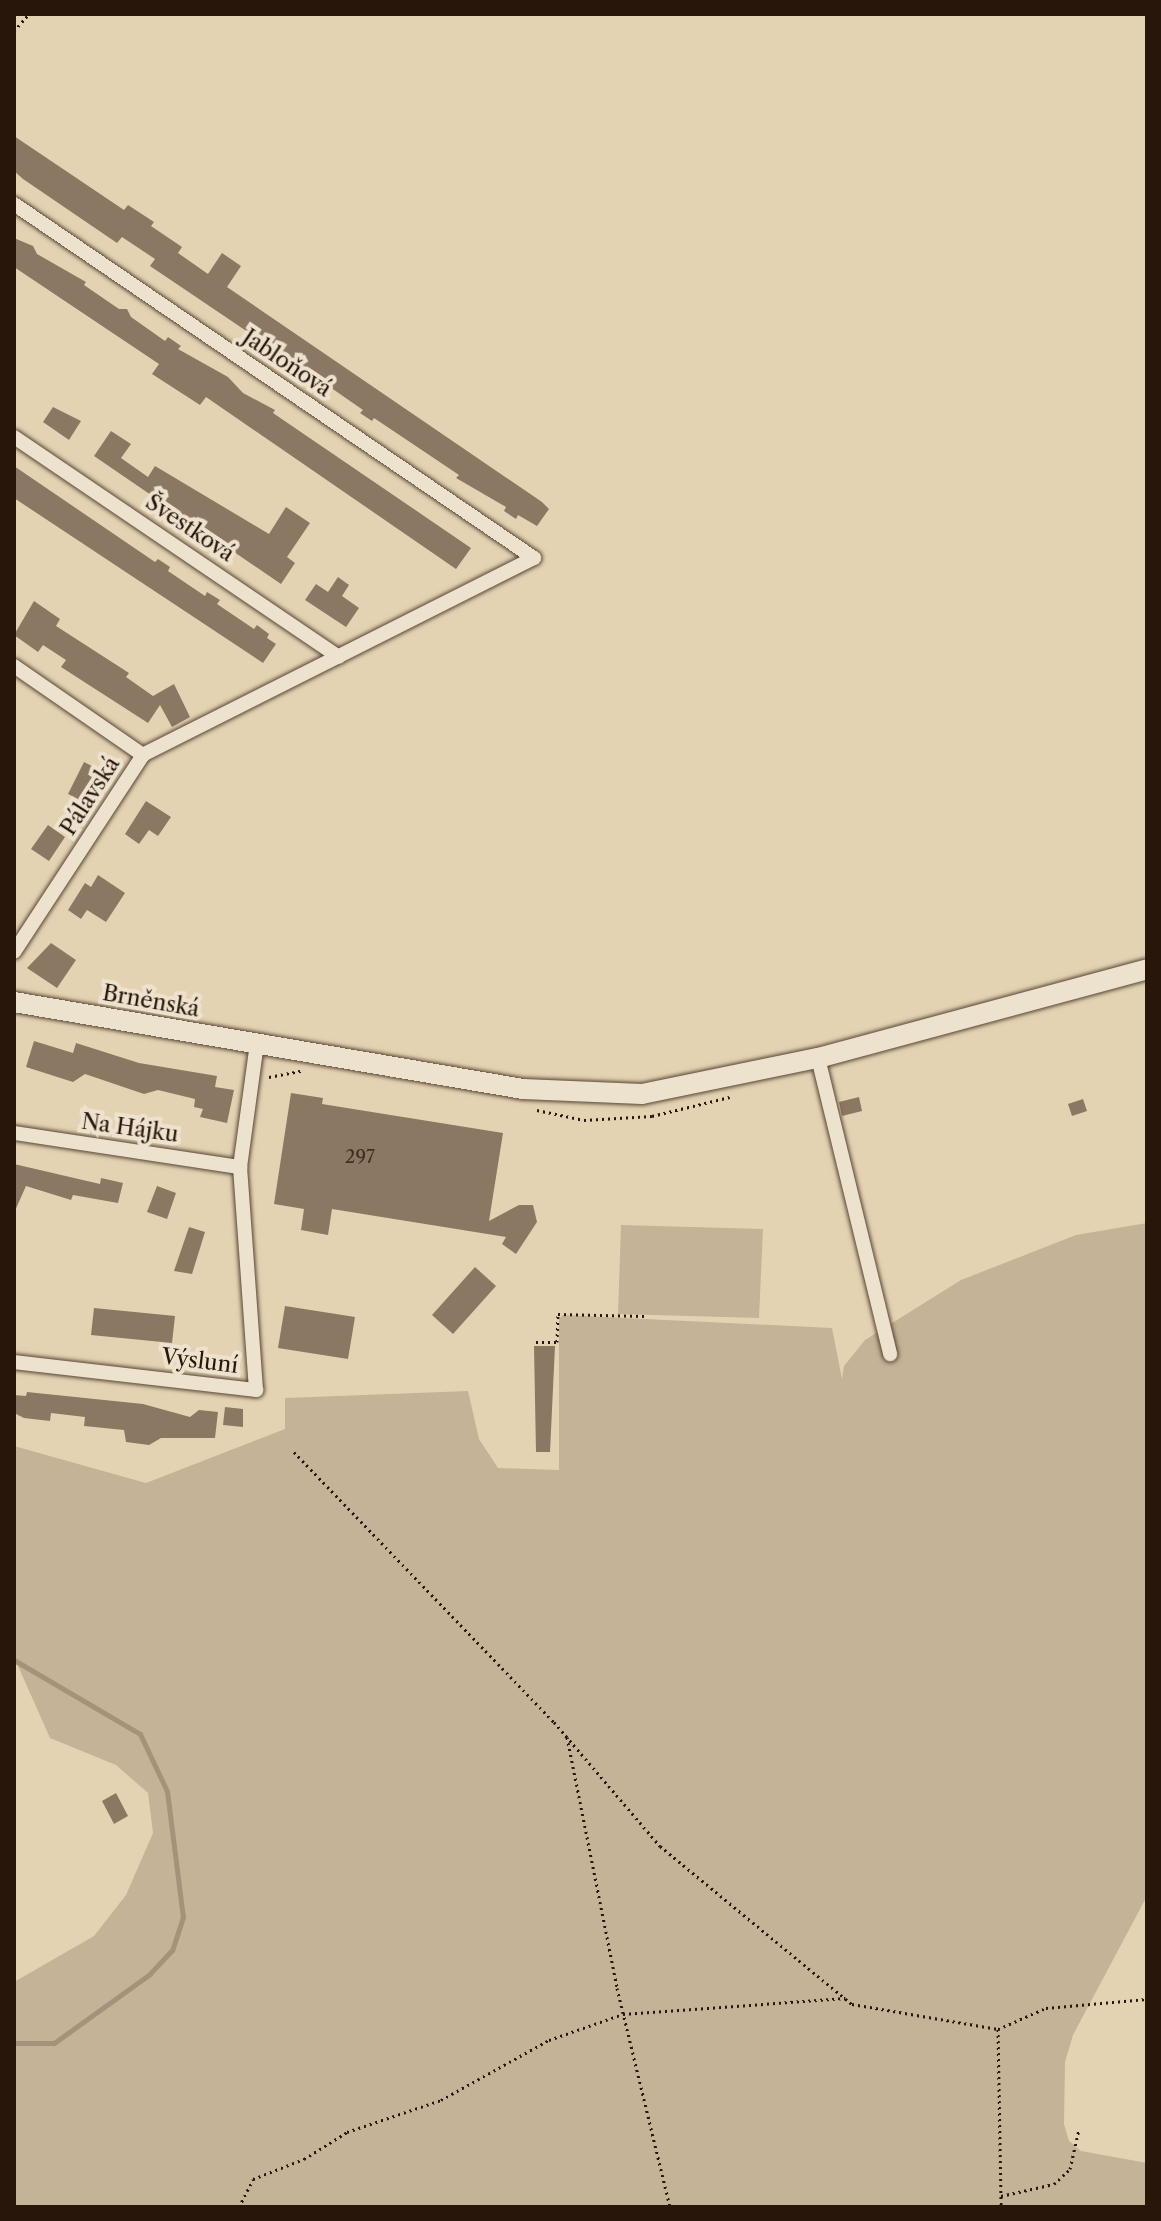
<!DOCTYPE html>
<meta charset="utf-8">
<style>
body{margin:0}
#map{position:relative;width:1161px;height:2221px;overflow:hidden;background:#e4d3b3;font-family:"Libre Caslon Text",serif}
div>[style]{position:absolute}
.green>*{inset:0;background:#c4b396}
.stream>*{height:5px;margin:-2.5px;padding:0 2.5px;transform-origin:2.5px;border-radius:2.5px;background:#a4937a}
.building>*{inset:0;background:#8a7862}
.path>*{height:3px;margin-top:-1.5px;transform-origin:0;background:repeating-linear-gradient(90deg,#29160a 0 2px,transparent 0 6px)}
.roads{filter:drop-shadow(0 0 2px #584534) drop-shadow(0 0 2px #584534)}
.street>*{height:14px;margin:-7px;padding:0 7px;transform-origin:7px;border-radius:7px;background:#ede2ce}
.secondary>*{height:20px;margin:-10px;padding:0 10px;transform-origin:10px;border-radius:10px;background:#ede2ce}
span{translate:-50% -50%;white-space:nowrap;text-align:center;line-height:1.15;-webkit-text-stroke:8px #ede2ce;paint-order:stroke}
.number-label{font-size:18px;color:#412e20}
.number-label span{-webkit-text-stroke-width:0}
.street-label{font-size:22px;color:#29160a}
.frame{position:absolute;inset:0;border:16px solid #29160a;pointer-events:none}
</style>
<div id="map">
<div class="green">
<div style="clip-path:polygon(1147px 1223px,1147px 1896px,1073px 2035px,1065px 2062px,1064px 2124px,1069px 2141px,1081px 2151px,1147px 2163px,1147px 2207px,14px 2207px,14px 1982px,94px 1936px,126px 1895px,153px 1833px,148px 1793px,116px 1765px,50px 1738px,14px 1657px,14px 1446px,146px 1483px,285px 1429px,285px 1398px,468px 1391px,479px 1439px,498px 1468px,559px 1470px,559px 1319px,563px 1315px,832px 1328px,842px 1379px,844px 1366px,865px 1340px,961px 1280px,1076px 1235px)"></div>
<div style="clip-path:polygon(621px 1225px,763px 1229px,759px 1318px,618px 1314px)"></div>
</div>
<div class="stream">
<div style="left:14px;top:1660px;width:146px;rotate:30.4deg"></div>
<div style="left:140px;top:1734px;width:63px;rotate:64.7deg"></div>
<div style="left:167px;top:1791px;width:127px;rotate:82.8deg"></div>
<div style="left:183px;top:1917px;width:35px;rotate:108deg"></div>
<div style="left:172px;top:1950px;width:33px;rotate:133deg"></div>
<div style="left:150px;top:1974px;width:118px;rotate:144.3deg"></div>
<div style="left:54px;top:2043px;width:40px;rotate:180deg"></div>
</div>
<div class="building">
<div style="clip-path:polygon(14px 136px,124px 210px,128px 205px,154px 222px,151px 226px,182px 247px,178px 253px,208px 274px,222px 253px,241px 266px,227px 287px,542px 502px,549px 509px,537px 526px,518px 515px,516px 519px,504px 511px,506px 507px,456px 478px,459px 475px,374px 418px,372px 421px,360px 413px,363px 410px,327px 385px,312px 381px,315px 377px,289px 359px,265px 349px,267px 345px,150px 266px,155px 259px,122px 237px,117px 243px,23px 179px,14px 171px)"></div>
<div style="clip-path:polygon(14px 238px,33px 246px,37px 254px,86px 282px,84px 285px,119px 309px,127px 309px,131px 317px,165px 341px,168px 337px,181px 346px,178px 349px,228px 377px,243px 393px,275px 410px,273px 413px,471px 548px,456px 569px,206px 397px,200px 405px,152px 374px,159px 364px,14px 267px)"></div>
<div style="clip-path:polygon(53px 407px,81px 421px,69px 440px,43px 422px)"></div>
<div style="clip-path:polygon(111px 431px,131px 444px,121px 458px,148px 477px,155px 466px,269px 534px,286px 507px,310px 523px,287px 557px,295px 563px,281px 584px,94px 456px)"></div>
<div style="clip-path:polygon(14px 466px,155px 562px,158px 559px,170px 567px,168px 571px,205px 596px,207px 592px,220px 600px,217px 604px,254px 629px,257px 625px,269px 634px,267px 638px,276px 644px,263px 663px,14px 498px)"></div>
<div style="clip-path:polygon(338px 577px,349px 585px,342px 596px,359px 608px,346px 627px,305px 600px,316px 584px,328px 592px)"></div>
<div style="clip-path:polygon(34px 601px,60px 619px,56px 626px,129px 673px,126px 677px,153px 696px,174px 684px,190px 717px,172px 727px,160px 705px,148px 723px,61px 667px,66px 660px,43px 645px,38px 652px,14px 635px)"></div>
<div style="clip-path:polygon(84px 762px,100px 770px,86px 803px,68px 794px)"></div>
<div style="clip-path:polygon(146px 801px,171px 817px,158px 836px,149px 830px,139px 844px,125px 834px)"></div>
<div style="clip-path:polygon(48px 825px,65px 837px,49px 861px,31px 849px)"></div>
<div style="clip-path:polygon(98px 875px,125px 893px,106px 922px,87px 910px,81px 919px,68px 910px,85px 883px,91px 887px)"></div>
<div style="clip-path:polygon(51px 943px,76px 960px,57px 988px,27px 968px)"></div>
<div style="clip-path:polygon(34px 1041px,73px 1053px,76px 1043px,139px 1063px,217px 1076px,215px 1087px,234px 1090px,227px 1123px,200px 1117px,203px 1109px,194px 1107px,195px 1099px,158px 1090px,144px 1094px,85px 1074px,73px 1082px,26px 1067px)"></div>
<div style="clip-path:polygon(291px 1093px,323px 1098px,322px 1104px,503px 1133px,489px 1221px,519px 1205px,533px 1205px,537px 1222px,516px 1254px,502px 1244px,506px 1237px,332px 1209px,328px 1235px,301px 1230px,304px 1209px,274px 1204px)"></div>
<div style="clip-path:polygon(859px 1097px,862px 1111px,842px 1116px,839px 1102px)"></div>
<div style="clip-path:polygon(1083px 1099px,1087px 1111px,1072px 1116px,1068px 1104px)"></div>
<div style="clip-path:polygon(14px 1164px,100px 1184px,101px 1178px,123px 1183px,118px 1203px,73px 1195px,71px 1200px,26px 1186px,14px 1213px)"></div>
<div style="clip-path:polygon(157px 1186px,176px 1193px,167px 1219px,147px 1212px)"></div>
<div style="clip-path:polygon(189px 1227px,205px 1232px,192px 1274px,174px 1271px)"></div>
<div style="clip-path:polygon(475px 1267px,496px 1286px,453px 1334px,432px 1315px)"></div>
<div style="clip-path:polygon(285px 1306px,355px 1317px,348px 1359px,278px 1348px)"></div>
<div style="clip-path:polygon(94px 1308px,175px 1316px,172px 1343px,91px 1335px)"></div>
<div style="clip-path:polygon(534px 1346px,555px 1346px,550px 1452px,536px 1452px)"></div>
<div style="clip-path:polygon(27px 1392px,143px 1404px,190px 1417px,199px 1410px,218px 1412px,215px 1438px,161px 1438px,149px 1445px,126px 1442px,124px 1430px,84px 1426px,85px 1417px,51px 1413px,50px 1421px,24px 1418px,14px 1413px,14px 1395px,26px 1396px)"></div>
<div style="clip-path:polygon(225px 1407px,243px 1409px,243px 1427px,223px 1425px)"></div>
<div style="clip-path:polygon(116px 1793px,128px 1816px,114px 1824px,102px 1801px)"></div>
</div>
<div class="path">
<div style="left:14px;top:31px;width:23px;rotate:-49deg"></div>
<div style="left:269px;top:1077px;width:33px;rotate:-11deg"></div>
<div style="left:537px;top:1110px;width:48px;rotate:12deg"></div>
<div style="left:584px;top:1120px;width:68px;rotate:-3.4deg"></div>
<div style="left:652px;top:1116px;width:80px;rotate:-13.7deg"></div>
<div style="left:536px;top:1342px;width:21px"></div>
<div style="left:557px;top:1342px;width:28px;rotate:-88deg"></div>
<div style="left:558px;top:1314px;width:86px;rotate:1.3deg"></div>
<div style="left:294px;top:1452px;width:375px;rotate:46.1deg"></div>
<div style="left:554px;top:1722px;width:163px;rotate:49.5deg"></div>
<div style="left:660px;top:1846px;width:249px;rotate:39.5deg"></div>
<div style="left:852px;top:2004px;width:148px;rotate:9.7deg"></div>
<div style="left:998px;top:2029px;width:178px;rotate:89deg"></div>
<div style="left:567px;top:1737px;width:256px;rotate:78.7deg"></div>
<div style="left:617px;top:1988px;width:225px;rotate:76.4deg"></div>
<div style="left:998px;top:2029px;width:52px;rotate:-23.6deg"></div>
<div style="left:1046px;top:2008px;width:101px;rotate:-5.1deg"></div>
<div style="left:1001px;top:2196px;width:54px;rotate:-12.8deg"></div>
<div style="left:1054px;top:2184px;width:22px;rotate:-43deg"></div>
<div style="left:1070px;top:2169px;width:41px;rotate:-77.3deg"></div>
<div style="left:239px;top:2207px;width:31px;rotate:-63deg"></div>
<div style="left:253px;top:2179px;width:55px;rotate:-21.4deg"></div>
<div style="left:304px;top:2159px;width:51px;rotate:-32.1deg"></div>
<div style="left:347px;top:2132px;width:99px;rotate:-18.8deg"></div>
<div style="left:441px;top:2100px;width:124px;rotate:-29.1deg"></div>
<div style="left:549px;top:2040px;width:78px;rotate:-19.4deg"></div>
<div style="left:623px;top:2014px;width:223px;rotate:-4.1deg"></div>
</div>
<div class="roads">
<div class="street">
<div style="left:14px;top:204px;width:629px;rotate:34.25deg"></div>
<div style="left:534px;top:558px;width:438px;rotate:153.3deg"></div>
<div style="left:14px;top:437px;width:392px;rotate:34.1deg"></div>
<div style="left:14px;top:666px;width:157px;rotate:34.6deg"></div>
<div style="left:143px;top:755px;width:235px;rotate:123.2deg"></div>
<div style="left:818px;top:1058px;width:305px;rotate:76.3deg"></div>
<div style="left:14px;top:1133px;width:229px;rotate:8.6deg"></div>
<div style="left:14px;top:1362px;width:244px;rotate:6.6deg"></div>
<div style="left:256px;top:1390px;width:224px;rotate:-94.1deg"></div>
<div style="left:240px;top:1167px;width:125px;rotate:-82.2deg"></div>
</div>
<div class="secondary">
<div style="left:14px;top:1002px;width:516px;rotate:9.7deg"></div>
<div style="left:523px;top:1089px;width:119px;rotate:2.4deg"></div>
<div style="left:642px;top:1094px;width:180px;rotate:-11.6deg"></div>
<div style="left:818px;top:1058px;width:341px;rotate:-15.1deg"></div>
</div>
</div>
<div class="number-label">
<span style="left:360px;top:1157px">297</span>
</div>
<div class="street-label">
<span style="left:287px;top:363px;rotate:34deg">Jabloňová</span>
<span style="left:190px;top:528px;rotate:34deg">Švestková</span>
<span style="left:90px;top:796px;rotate:-57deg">Pálavská</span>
<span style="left:151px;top:1001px;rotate:10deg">Brněnská</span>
<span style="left:130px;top:1128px;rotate:8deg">Na Hájku</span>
<span style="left:200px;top:1361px;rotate:7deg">Výsluní</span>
</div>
<div class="frame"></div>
</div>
